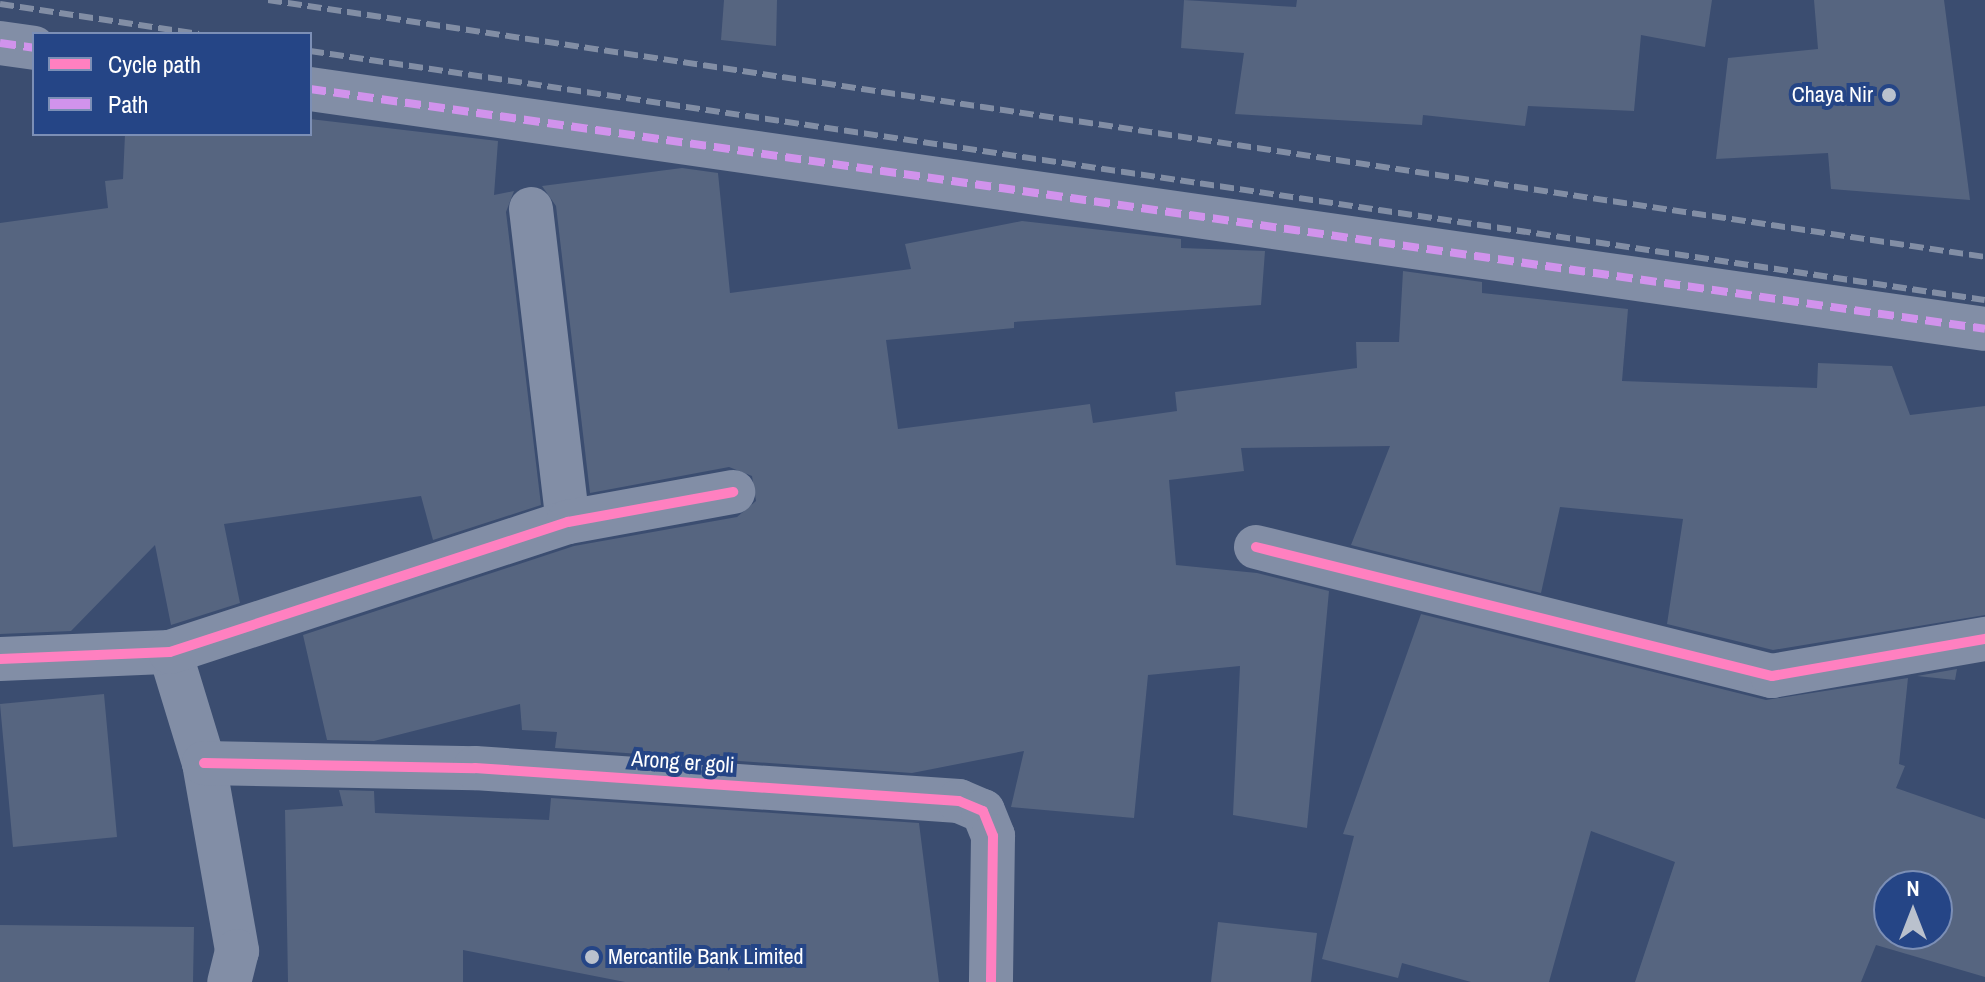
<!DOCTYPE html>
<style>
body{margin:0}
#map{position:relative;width:1985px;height:982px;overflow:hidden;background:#3b4d70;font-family:"Archivo Narrow",sans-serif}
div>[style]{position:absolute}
.building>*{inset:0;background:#566580}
.pedestrian>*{height:44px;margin:-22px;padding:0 22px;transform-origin:22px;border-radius:22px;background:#828ea6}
.minor>*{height:44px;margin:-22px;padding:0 22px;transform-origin:22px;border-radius:22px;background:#828ea6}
.rail>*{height:6px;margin-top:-3px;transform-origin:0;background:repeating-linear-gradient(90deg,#828ea5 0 14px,transparent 0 20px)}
.quiet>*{height:8px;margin-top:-4px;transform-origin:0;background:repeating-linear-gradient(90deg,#d193ec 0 16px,transparent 0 24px)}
.cycleway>*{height:10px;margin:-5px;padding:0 5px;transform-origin:5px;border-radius:5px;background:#ff80c0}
.dots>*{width:22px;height:22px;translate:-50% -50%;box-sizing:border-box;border:4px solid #254586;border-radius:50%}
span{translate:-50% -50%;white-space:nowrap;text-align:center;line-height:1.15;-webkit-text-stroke:8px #254586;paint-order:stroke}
.poi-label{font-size:22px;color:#fff}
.right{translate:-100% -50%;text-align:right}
.left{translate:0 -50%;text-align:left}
.street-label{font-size:22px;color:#fff}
.legend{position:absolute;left:32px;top:32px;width:280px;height:104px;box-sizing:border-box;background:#254586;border:2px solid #7c8fb6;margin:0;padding:10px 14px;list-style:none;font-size:24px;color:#fff}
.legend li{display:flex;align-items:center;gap:16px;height:40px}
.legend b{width:40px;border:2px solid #7c8fb6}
.north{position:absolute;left:1873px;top:870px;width:80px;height:80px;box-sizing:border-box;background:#254586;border:2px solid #7c8fb6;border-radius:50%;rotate:0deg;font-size:22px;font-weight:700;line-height:32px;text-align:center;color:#fff}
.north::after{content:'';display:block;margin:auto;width:28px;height:36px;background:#bac1cd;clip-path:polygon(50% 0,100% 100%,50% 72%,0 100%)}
</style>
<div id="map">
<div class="building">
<div style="clip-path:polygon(724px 0,777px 0,776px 46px,721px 40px)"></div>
<div style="clip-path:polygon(1184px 0,1296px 7px,1297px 0,1712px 0,1705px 47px,1641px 35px,1634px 111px,1528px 106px,1525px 126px,1423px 115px,1422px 125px,1235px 114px,1244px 53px,1181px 48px)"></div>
<div style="clip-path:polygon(1814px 0,1944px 0,1970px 200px,1831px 189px,1828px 153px,1716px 159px,1728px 58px,1818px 49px)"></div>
<div style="clip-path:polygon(310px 119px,498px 141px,494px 195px,514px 191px,506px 212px,541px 505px,433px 540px,421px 496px,224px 524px,240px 603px,171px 625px,155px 545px,71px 631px,0 634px,0 223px,108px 208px,105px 181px,123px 179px,125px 134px,310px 134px)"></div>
<div style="clip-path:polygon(682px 168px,718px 173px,730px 293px,911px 269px,905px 244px,1022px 221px,1181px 239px,1181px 248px,1265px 251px,1261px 305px,1014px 322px,1014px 328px,886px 340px,898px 429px,1090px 404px,1093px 423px,1177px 411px,1175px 392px,1357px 368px,1356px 342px,1399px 342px,1403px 271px,1482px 282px,1482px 293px,1628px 309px,1622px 381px,1817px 388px,1818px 363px,1892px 366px,1910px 415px,1985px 406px,1985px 615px,1773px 650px,1667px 624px,1683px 519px,1560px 507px,1541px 593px,1351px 545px,1390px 446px,1241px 448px,1244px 471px,1169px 480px,1176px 565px,1257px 573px,1329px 591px,1307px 828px,1233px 815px,1240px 666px,1148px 675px,1134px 818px,1011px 807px,1024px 751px,912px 773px,555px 748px,557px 732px,522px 730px,520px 704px,374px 741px,327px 740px,303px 635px,574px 546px,737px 517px,756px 501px,752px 476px,729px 467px,590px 493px,556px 206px,542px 186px)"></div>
<div style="clip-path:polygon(evenodd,1421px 614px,1766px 700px,1908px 678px,1899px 764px,1905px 766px,1896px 788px,1985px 819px,1985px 977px,1876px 945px,1861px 982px,1635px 982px,1675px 862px,1591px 831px,1549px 982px,1471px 982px,1402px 963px,1398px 978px,1322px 959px,1354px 836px,1343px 834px,1421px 614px,1889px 886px,1937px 886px,1937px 934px,1889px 934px,1889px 886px)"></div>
<div style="clip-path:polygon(1957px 669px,1955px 680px,1917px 676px)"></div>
<div style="clip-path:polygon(104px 694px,117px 837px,13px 847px,0 704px)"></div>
<div style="clip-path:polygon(339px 790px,374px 791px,375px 813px,549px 820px,551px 798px,919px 823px,939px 982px,625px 982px,463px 950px,463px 982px,288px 982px,285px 810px,343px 806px)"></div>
<div style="clip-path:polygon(1218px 922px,1317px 933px,1311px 982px,1211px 982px)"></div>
<div style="clip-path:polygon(0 925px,194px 927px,193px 982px,0 982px)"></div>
</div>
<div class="pedestrian">
<div style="left:0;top:43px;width:34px;rotate:8deg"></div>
<div style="left:310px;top:89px;width:1692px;rotate:8.15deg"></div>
</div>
<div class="minor">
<div style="left:531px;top:209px;width:315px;rotate:83.3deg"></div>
<div style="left:1256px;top:547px;width:532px;rotate:14.04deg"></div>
<div style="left:1772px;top:676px;width:216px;rotate:-9.9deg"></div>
<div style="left:170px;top:652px;width:116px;rotate:73deg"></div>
<div style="left:204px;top:763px;width:191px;rotate:80deg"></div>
<div style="left:237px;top:951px;width:32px;rotate:104deg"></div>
<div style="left:0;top:659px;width:170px;rotate:-2.4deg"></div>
<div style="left:170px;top:652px;width:419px;rotate:-18.1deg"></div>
<div style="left:568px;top:522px;width:168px;rotate:-10.3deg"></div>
<div style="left:204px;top:763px;width:271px;rotate:1.1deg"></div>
<div style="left:475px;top:768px;width:485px;rotate:3.9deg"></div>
<div style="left:959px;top:801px;width:26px;rotate:23deg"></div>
<div style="left:983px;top:811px;width:27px;rotate:68deg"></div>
<div style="left:993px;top:836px;width:146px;rotate:90.8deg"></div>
</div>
<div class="rail">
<div style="left:268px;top:0;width:1736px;rotate:8.51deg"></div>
<div style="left:0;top:4px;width:201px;rotate:8.6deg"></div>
<div style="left:310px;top:51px;width:1693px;rotate:8.46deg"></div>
</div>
<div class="quiet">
<div style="left:0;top:43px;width:34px;rotate:8deg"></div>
<div style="left:310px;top:89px;width:1692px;rotate:8.15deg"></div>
</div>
<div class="cycleway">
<div style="left:1256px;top:547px;width:532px;rotate:14.04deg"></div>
<div style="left:1772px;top:676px;width:216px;rotate:-9.9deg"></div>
<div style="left:0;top:659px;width:170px;rotate:-2.4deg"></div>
<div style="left:170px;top:652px;width:419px;rotate:-18.1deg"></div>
<div style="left:568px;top:522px;width:168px;rotate:-10.3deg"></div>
<div style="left:204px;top:763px;width:271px;rotate:1.1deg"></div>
<div style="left:475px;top:768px;width:485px;rotate:3.9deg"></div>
<div style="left:959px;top:801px;width:26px;rotate:23deg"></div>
<div style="left:983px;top:811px;width:27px;rotate:68deg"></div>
<div style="left:993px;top:836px;width:146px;rotate:90.8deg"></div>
</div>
<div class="dots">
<div style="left:1889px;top:95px;background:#bac1cd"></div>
<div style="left:592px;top:957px;background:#bac1cd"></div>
</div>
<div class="poi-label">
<span class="right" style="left:1873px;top:95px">Chaya Nir</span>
<span class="left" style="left:608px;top:957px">Mercantile Bank Limited</span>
</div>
<div class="street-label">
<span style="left:683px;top:762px;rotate:4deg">Arong er goli</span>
</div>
<ul class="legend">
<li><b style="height:10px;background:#ff80c0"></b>Cycle path</li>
<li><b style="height:10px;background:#d193ec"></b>Path</li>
</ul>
<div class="north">N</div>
</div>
